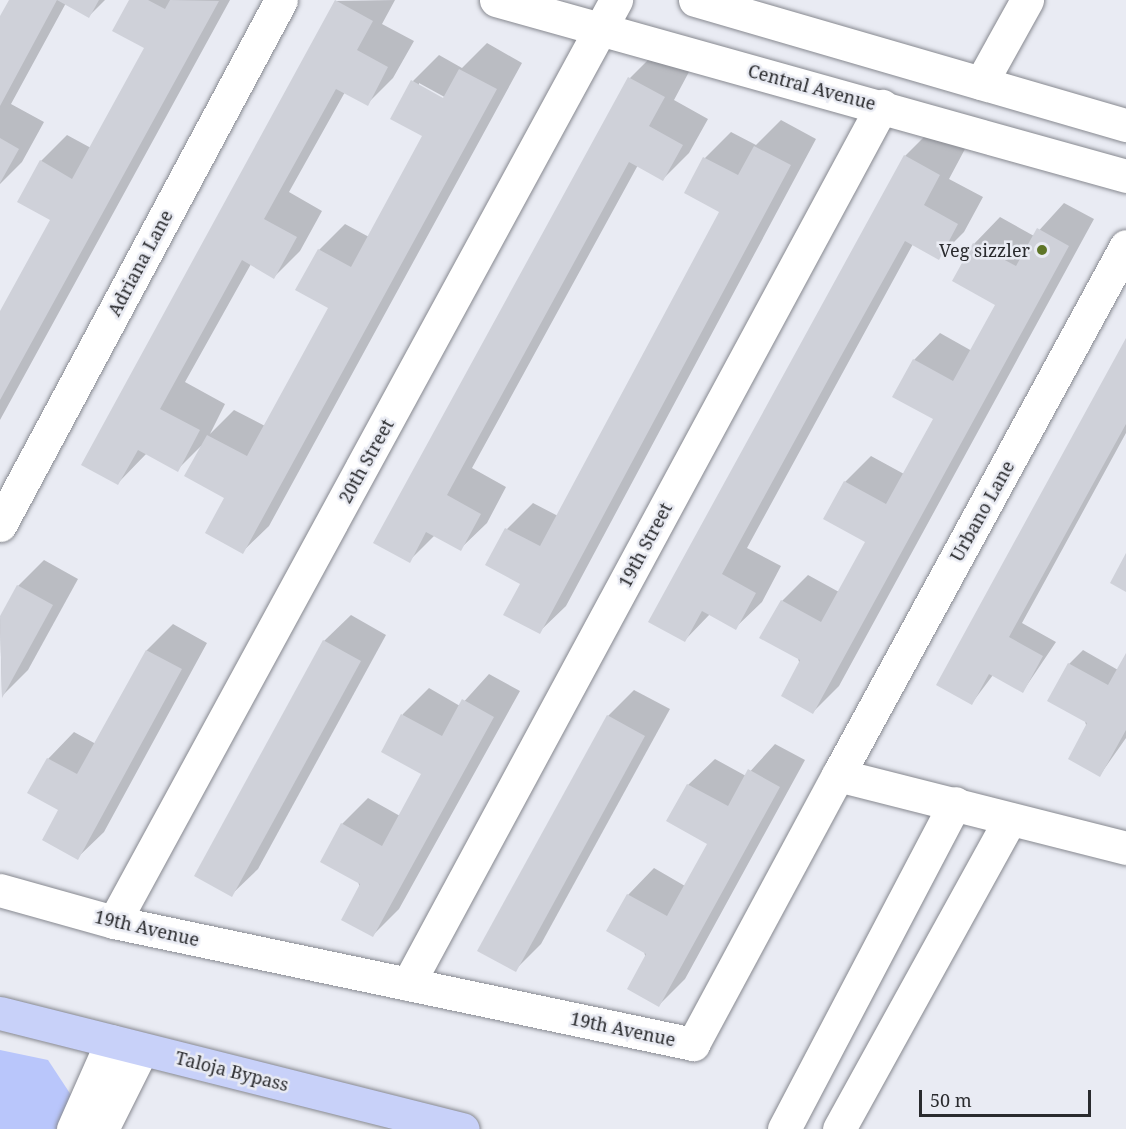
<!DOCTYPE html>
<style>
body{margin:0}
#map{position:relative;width:1126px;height:1129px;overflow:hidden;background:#e9ebf3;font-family:"Noto Serif",serif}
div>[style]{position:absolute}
.green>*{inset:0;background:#b9c6fb}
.shadow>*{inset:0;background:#0003}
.building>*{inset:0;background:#cfd1d9}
.roads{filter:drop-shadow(0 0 2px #878990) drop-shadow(0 0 2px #878990)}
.minor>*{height:33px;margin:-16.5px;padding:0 16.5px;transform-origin:16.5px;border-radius:16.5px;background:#fff}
.major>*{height:33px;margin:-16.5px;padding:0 16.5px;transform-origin:16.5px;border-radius:16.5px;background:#c8d1f9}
.dots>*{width:16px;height:16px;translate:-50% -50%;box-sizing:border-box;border:3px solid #e9ebf3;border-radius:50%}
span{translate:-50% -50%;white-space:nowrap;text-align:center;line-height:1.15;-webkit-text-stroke:5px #e9ebf3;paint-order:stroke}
.street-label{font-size:18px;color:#2a2b2e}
.poi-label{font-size:18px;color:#2a2b2e}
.right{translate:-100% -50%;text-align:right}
.scale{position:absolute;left:919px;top:1090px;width:172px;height:27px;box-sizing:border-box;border:3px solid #2a2b2e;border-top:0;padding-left:8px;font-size:18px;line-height:21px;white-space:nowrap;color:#2a2b2e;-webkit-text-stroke:4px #e9ebf3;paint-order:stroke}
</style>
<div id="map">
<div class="green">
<div style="clip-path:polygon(0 1050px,48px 1060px,73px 1098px,56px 1129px,0 1129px)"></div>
</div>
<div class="shadow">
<div style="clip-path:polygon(10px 0,105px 0,89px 16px,66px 3px,11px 104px,44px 122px,22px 162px,0 184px,0 19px)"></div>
<div style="clip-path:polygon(131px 0,230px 0,0 420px,0 314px,52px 219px,41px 161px,67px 135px,91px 148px,146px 47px)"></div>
<div style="clip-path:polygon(evenodd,395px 0,382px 24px,414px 41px,393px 78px,367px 104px,345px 92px,289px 192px,322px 211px,300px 251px,274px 277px,251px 264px,185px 382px,225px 404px,210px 434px,234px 410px,265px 426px,330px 308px,319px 250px,345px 224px,369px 237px,424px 136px,413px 81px,439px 55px,462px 68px,487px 43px,522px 63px,269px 526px,242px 552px,226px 497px,201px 446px,177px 470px,147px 453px,118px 483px,336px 1px,395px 0,419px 83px,450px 100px,449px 103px,419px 87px,419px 83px)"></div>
<div style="clip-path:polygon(656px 52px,690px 70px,674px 100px,708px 119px,689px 153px,663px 179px,638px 165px,472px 468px,506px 487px,487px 523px,460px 549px,435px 535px,409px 561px,375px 542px,630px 78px)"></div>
<div style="clip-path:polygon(781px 120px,816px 139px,566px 606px,539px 632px,522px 583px,487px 565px,507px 529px,533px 503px,558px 516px,721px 211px,686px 192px,705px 158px,731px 132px,756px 145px)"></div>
<div style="clip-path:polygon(931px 130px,965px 149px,949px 179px,983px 197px,964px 232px,938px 258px,913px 244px,866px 330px,747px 548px,781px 566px,762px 602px,735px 628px,710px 614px,685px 640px,905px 156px)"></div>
<div style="clip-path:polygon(1064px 203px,1094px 219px,839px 686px,813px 712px,782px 601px,808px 575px,839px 592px,867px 542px,845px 482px,871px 456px,904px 474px,935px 418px,894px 396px,914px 360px,940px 333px,972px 351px,997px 304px,974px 244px,1000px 217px,1034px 236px)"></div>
<div style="clip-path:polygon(1126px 341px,1126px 433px,1022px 623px,1056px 642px,1023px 691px,993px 675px,972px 703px)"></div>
<div style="clip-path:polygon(44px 560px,78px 579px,28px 670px,2px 696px,0 619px,18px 586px)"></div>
<div style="clip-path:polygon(351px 615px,386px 635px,258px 869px,231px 895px,324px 641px)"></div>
<div style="clip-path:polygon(173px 624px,207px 643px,104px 832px,77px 858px,48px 759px,74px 732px,96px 744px,147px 650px)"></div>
<div style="clip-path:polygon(1083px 650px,1118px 670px,1126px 656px,1126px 738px,1100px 775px,1069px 664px)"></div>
<div style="clip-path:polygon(489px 674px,520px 691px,399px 909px,373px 935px,342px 824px,368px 798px,400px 816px,423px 773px,383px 751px,403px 714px,429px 688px,460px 706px)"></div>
<div style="clip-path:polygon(634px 690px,670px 709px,541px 944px,515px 970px,608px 716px)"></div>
<div style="clip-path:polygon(775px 744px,805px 760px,685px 979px,659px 1005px,628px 895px,654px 868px,685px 886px,709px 843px,668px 821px,688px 785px,715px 759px,746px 776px)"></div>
</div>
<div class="building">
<div style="clip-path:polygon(9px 0,99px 0,89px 18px,57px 0,0 106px,0 16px)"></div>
<div style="clip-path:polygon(129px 0,148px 0,165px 9px,170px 0,219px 1px,0 400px,0 311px,50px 220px,17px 202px,40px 160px,72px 179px,144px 48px,112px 31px)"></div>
<div style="clip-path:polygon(335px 0,373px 21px,357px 50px,388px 67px,368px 106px,336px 89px,264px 219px,297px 237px,274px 279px,242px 260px,160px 409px,200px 430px,178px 472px,138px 450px,118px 485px,81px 465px)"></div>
<div style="clip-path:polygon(459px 69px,497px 89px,243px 554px,205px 533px,224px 498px,184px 476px,207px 435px,247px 456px,328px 308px,295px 290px,318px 249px,351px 267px,422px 136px,390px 119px,411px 80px,443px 98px)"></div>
<div style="clip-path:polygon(628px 77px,665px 97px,649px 126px,683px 145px,663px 181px,629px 162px,447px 495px,481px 514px,461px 551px,426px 532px,410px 563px,373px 543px)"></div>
<div style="clip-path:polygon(0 138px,19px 149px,0 183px)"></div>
<div style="clip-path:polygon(754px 146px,791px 165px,540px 634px,503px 615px,520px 584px,485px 565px,505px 528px,540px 546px,719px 212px,684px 193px,703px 157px,738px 175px)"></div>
<div style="clip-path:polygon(904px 155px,940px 175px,924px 205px,958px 224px,939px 260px,905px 241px,840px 358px,722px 574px,756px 593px,736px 630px,702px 611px,685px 642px,648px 622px)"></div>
<div style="clip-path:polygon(1037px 228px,1069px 246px,813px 714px,781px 696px,800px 660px,759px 638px,781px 600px,821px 622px,865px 542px,823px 519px,844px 481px,886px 504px,933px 419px,892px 397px,913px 359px,953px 381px,995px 305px,952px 281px,973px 243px,1016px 266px)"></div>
<div style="clip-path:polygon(1126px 338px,1126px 424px,1009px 637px,1043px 656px,1023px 693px,989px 674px,972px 705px,936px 685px)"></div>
<div style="clip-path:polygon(1126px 553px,1126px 592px,1110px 583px)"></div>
<div style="clip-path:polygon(17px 585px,53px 605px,2px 698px,0 616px)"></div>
<div style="clip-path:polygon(323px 640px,361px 661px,232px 897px,194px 876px)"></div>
<div style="clip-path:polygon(146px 650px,182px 669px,78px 860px,42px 840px,58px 810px,27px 793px,47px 758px,77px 774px)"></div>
<div style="clip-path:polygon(1126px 653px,1126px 730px,1100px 777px,1068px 759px,1087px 723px,1047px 701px,1068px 663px,1108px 685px)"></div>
<div style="clip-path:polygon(462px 699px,494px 717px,373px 937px,341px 920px,360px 884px,320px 862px,341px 823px,382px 846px,421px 774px,381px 752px,401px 714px,442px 736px)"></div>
<div style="clip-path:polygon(607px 715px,645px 736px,516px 972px,477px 951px)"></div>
<div style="clip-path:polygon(748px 769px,780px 787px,659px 1007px,627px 989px,646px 954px,606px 931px,627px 894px,667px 916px,707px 844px,666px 821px,687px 784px,728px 806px)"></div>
</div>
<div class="roads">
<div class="minor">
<div style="left:496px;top:0;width:654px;rotate:15.61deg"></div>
<div style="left:695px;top:0;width:449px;rotate:16.2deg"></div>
<div style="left:981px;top:83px;width:95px;rotate:-61deg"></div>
<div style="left:0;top:525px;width:595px;rotate:-61.84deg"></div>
<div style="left:838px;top:775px;width:602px;rotate:-61.44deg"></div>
<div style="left:0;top:890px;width:118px;rotate:15.7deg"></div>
<div style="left:114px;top:922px;width:592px;rotate:11.9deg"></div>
<div style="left:693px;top:1044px;width:306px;rotate:-61.7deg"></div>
<div style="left:838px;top:775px;width:297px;rotate:14.2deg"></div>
<div style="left:114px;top:922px;width:1050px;rotate:-61.43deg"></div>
<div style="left:408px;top:984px;width:998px;rotate:-61.64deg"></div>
<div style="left:73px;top:1129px;width:96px;rotate:-66.1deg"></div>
<div style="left:102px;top:1129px;width:89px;rotate:-63.4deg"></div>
<div style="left:784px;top:1129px;width:368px;rotate:-62.3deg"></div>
<div style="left:839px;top:1129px;width:354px;rotate:-61.1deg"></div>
</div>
<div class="major">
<div style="left:0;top:1013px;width:477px;rotate:14.1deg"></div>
</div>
</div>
<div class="dots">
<div style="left:1042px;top:250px;background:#5e7527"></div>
</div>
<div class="street-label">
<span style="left:812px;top:87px;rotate:15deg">Central Avenue</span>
<span style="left:140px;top:263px;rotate:-62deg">Adriana Lane</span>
<span style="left:366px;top:461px;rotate:-61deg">20th Street</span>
<span style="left:982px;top:511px;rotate:-61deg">Urbano Lane</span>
<span style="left:645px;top:545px;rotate:-62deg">19th Street</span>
<span style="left:147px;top:928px;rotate:13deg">19th Avenue</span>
<span style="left:623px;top:1029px;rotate:12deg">19th Avenue</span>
<span style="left:232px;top:1071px;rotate:14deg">Taloja Bypass</span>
</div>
<div class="poi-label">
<span class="right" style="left:1030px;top:250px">Veg sizzler</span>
</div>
<div class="scale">50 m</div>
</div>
